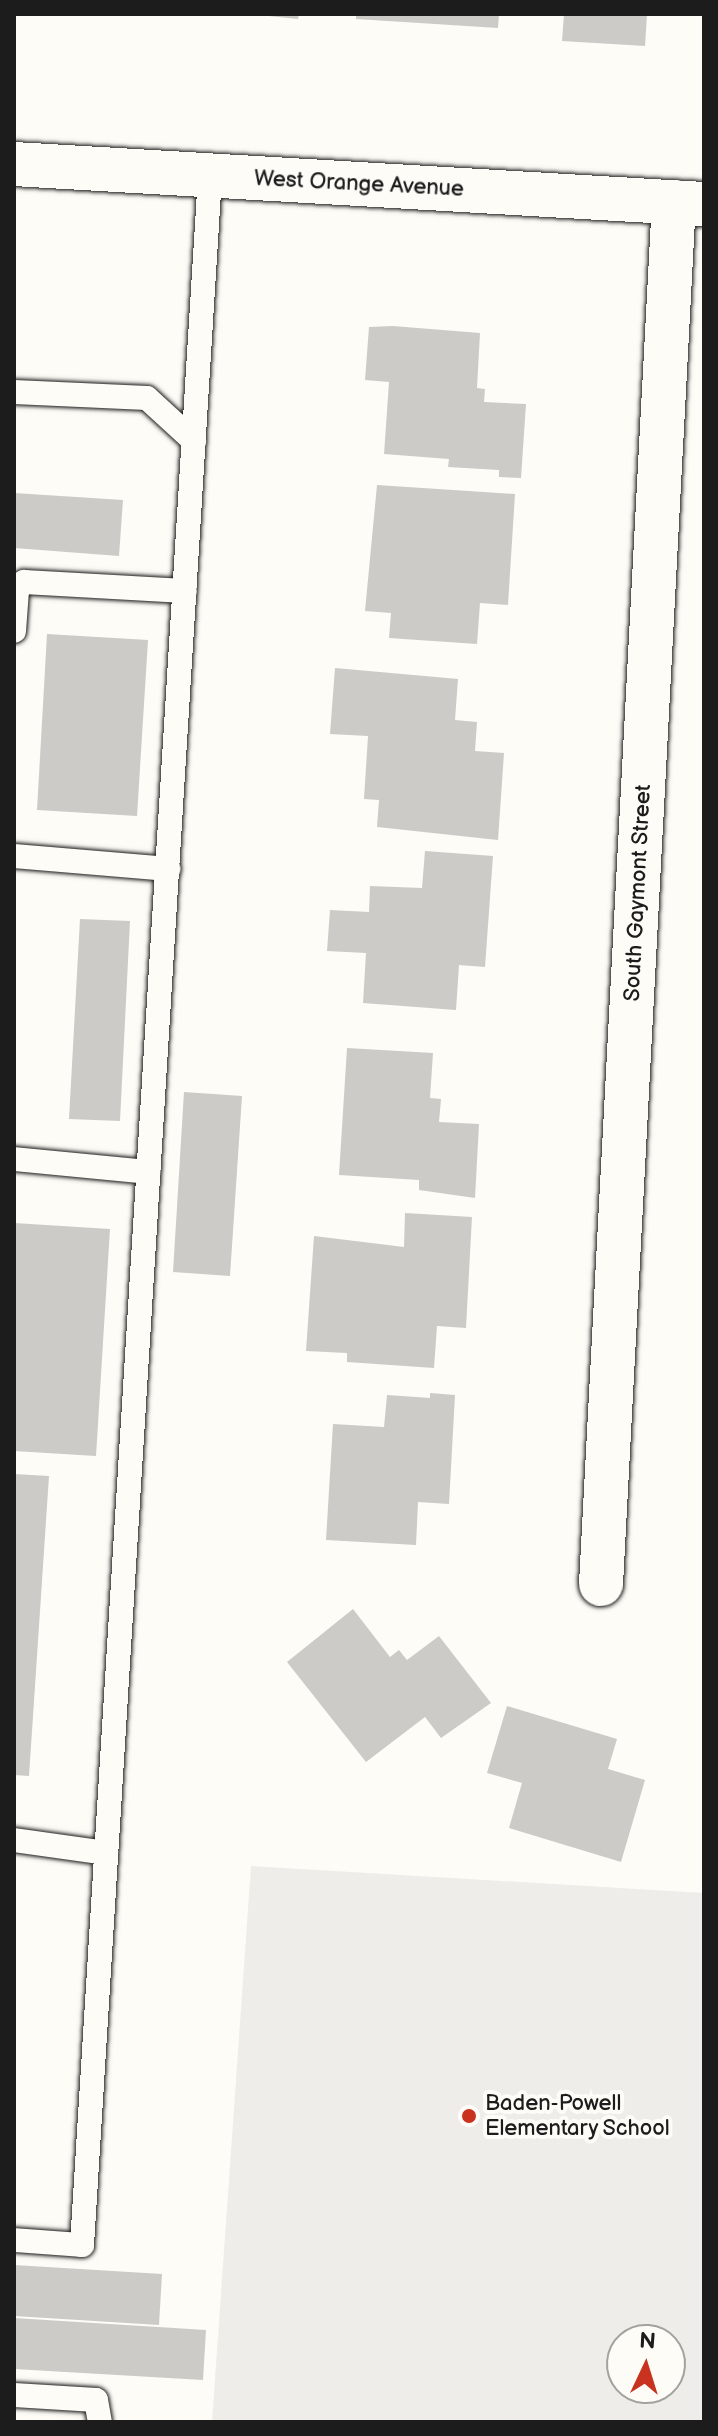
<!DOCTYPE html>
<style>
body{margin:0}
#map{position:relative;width:718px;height:2436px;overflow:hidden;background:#fdfcf7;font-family:"Balsamiq Sans",sans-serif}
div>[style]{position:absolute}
.built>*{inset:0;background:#eeede9}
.building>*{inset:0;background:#cccbc8}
.roads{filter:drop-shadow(0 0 2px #1c1c1c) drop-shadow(0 0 2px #1c1c1c)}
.service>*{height:24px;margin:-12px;padding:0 12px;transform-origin:12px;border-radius:12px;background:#fdfcf7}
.minor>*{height:44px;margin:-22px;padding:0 22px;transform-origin:22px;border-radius:22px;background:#fdfcf7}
.tertiary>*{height:44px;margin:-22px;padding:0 22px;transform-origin:22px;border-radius:22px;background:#fdfcf7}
.dots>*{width:22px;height:22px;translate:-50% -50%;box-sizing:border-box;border:4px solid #fdfcf7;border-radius:50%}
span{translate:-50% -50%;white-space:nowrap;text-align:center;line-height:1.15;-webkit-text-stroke:8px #fdfcf7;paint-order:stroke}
.street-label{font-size:22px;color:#1c1c1c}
.poi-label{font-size:22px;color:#1c1c1c}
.left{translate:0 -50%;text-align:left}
.frame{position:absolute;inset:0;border:16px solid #1c1c1c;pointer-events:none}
.north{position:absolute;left:606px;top:2324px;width:80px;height:80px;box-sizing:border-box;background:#fdfcf7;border:2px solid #a3a29f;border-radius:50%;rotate:4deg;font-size:22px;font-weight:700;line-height:32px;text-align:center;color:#1c1c1c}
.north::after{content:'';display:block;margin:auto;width:28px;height:36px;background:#c8321e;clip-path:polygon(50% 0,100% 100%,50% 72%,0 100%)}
</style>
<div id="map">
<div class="built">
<div style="clip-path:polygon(evenodd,251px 1866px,704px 1893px,704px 2422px,212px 2422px,251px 1866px,622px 2340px,670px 2340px,670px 2388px,622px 2388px,622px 2340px)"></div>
</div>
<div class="building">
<div style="clip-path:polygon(250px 14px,299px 14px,298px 19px)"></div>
<div style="clip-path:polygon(356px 14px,499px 14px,498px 28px,356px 19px)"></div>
<div style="clip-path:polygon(564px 14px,647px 14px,645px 46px,562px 41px)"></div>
<div style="clip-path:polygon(393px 326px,480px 333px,477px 388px,485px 389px,484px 402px,526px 404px,521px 478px,499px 477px,499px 470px,448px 467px,449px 459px,384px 454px,389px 382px,365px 380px,369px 327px)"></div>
<div style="clip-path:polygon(377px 485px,515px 494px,508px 605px,480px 603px,477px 644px,389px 638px,391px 613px,365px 611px)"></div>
<div style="clip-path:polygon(14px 493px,123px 500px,119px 556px,14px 548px)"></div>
<div style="clip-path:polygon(47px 634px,148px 640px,137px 816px,37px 810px)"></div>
<div style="clip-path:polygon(335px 668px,458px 679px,455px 720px,477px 722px,475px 751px,504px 753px,498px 840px,377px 827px,379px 800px,364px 799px,368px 736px,330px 734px)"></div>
<div style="clip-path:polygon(425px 851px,493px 856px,485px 967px,459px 965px,456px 1010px,363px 1003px,366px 953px,327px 951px,330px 910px,369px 912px,370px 886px,422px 888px)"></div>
<div style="clip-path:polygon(80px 919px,130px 921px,120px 1121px,69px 1119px)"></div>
<div style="clip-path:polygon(347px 1048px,433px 1053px,430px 1098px,441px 1099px,439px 1122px,479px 1124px,475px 1198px,419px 1190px,419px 1180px,339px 1175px)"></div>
<div style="clip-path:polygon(184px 1092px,242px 1096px,230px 1276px,173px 1272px)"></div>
<div style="clip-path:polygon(405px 1213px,472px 1217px,466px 1328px,437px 1326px,434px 1368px,347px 1362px,347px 1353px,306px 1351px,314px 1236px,404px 1247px)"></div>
<div style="clip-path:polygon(14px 1223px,110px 1229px,96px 1456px,14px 1451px)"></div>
<div style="clip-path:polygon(430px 1393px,455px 1395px,449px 1504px,418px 1502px,416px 1545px,326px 1540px,333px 1424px,384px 1427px,387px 1395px,430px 1398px)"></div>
<div style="clip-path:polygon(14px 1474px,49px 1476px,29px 1776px,14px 1775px)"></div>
<div style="clip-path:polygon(353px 1609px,390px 1657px,399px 1650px,407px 1660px,439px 1636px,491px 1703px,441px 1738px,425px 1717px,366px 1762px,287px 1662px)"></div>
<div style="clip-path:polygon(507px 1706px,617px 1739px,608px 1769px,645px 1780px,621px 1862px,509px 1828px,522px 1783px,487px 1773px)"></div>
<div style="clip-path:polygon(14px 2265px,162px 2274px,159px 2325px,14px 2316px)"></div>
<div style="clip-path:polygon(14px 2318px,206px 2330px,203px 2380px,14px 2369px)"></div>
</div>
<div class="roads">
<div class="service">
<div style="left:14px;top:392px;width:133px;rotate:2.6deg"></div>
<div style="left:147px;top:398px;width:64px;rotate:42.5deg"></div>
<div style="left:14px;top:631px;width:41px;rotate:-85.8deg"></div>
<div style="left:17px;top:590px;width:11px;rotate:-49deg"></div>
<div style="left:24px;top:582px;width:161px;rotate:3.2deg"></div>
<div style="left:14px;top:856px;width:155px;rotate:4.8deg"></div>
<div style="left:14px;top:1159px;width:135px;rotate:5.5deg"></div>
<div style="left:14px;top:1840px;width:93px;rotate:8deg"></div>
<div style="left:14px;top:2240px;width:68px;rotate:4.2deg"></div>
<div style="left:82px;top:2245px;width:2074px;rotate:-86.46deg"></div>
<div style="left:14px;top:2395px;width:82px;rotate:3.5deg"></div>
<div style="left:96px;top:2400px;width:22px;rotate:80deg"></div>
</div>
<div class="minor">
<div style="left:601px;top:1584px;width:1384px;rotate:-86.98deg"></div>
</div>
<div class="tertiary">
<div style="left:14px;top:164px;width:691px;rotate:3.32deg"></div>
</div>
</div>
<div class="dots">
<div style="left:469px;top:2116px;background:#c8321e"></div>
</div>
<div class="street-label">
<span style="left:359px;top:184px;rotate:3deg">West Orange Avenue</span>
<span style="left:638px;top:893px;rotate:-87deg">South Gaymont Street</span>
</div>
<div class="poi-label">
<span class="left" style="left:485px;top:2116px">Baden-Powell<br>Elementary School</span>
</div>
<div class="frame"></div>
<div class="north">N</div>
</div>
